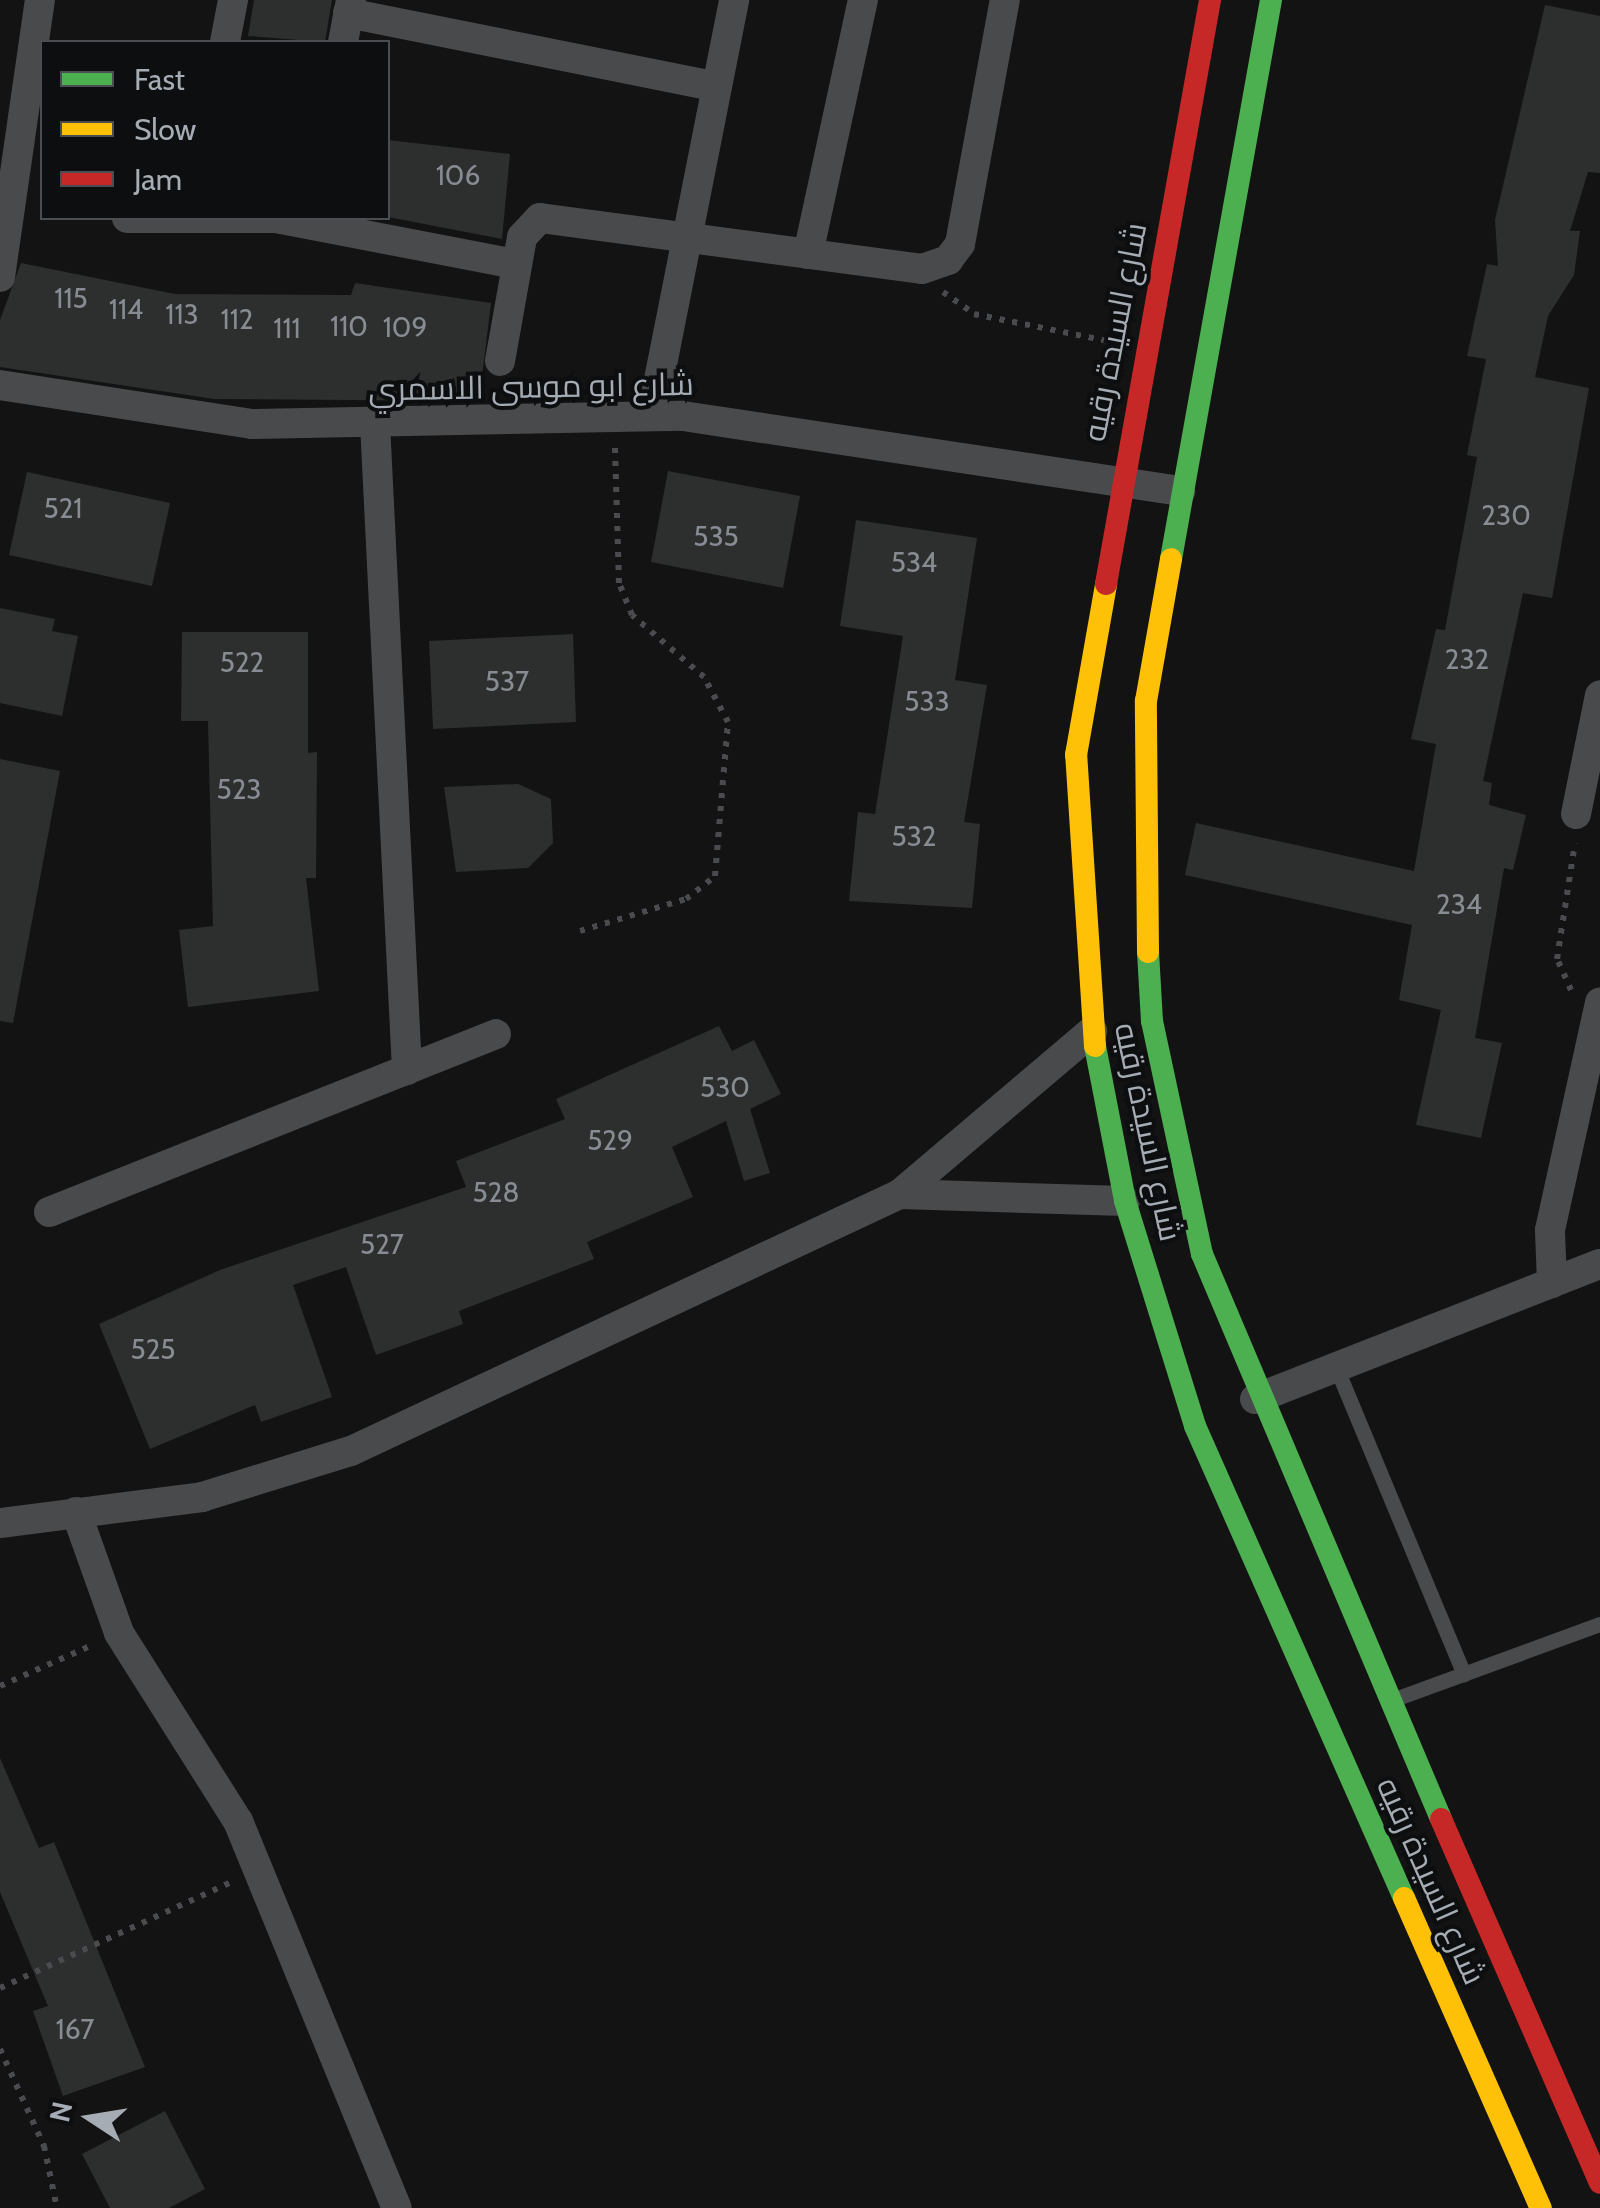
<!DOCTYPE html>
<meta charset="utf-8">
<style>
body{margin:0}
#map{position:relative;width:1600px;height:2208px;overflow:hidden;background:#131313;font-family:Cabin,Cairo,sans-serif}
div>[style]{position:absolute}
.building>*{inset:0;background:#2d2e2e}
.path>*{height:6px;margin-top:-3px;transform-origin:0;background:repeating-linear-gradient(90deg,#494b4e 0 5px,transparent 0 13px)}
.lane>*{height:15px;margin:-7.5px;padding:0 7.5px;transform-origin:7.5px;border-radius:7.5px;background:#484a4c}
.street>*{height:30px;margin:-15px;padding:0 15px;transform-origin:15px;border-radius:15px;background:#484a4c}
.fast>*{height:22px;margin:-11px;padding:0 11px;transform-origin:11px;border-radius:11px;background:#4caf50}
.slow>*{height:22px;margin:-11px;padding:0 11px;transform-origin:11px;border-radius:11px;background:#ffc107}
.jam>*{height:22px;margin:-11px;padding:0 11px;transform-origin:11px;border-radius:11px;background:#c62828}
span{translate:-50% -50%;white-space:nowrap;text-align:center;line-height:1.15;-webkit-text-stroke:8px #0d0e0f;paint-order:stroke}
.number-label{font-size:28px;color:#878c92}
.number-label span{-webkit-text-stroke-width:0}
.street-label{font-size:32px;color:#a5acb4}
.legend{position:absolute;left:40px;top:40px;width:350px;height:180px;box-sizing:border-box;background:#0d0e0f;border:2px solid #4a4d51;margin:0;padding:12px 18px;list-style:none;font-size:30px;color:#a5acb4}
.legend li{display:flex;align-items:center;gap:20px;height:50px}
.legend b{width:50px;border:2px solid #4a4d51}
.north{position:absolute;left:40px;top:2068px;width:100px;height:100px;-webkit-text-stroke:8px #0d0e0f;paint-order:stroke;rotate:282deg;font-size:28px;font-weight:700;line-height:40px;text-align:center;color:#a5acb4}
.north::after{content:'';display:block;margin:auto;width:35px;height:45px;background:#a5acb4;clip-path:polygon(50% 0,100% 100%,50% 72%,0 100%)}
</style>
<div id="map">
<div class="building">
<div style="clip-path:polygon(254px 0,332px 0,325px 42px,248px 36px)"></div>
<div style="clip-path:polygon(1545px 5px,1600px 16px,1600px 173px,1588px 172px,1570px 231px,1580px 231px,1574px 275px,1548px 316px,1535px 377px,1589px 388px,1552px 598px,1523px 593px,1483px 781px,1492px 783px,1489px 805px,1526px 815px,1513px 870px,1504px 868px,1475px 1038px,1502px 1043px,1481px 1138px,1416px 1125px,1441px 1010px,1399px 1000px,1412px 925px,1185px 875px,1196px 823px,1414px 871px,1436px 744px,1411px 739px,1436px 629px,1445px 630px,1477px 457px,1467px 455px,1486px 359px,1467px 356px,1487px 264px,1498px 266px,1495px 220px)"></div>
<div style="clip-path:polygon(388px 140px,510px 154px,502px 239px,388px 217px)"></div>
<div style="clip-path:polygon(21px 263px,175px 294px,351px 295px,355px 283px,491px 303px,479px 401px,214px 399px,0 367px,0 320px)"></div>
<div style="clip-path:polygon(668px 471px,800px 496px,783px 588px,651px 562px)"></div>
<div style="clip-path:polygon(27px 472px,170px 503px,152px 586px,9px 555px)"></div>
<div style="clip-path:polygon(856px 520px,977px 538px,955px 680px,987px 685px,964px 822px,980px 824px,972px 908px,849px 901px,858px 812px,875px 814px,903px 636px,840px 626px)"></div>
<div style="clip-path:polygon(0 608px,55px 619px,52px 631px,78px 636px,62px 716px,0 703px)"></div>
<div style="clip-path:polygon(182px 632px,308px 632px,308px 753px,317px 752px,316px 878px,306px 878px,319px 991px,188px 1007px,179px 930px,213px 926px,208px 721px,181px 721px)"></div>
<div style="clip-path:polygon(573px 634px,576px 722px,433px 729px,429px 641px)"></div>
<div style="clip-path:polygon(0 759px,60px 771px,13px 1023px,0 1021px)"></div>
<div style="clip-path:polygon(518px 784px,551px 799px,553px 843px,528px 868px,456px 872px,444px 787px)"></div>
<div style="clip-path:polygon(719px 1026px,732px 1051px,754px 1040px,781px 1094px,750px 1109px,770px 1173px,744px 1181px,726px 1121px,672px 1147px,693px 1197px,587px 1242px,594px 1259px,459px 1311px,463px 1324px,376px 1355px,346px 1267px,293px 1285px,332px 1397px,261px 1422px,255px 1405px,150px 1449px,99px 1324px,220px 1270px,466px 1187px,456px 1161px,565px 1119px,556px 1099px)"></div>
<div style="clip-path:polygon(0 1758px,39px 1848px,54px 1842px,145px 2067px,63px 2096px,33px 2011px,48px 2006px,0 1892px)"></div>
<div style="clip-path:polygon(165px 2111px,205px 2189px,169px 2208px,110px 2208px,82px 2154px)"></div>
</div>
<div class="path">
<div style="left:943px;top:292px;width:38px;rotate:35deg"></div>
<div style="left:974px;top:314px;width:142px;rotate:11.4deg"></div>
<div style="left:580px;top:931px;width:111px;rotate:-16.8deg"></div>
<div style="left:686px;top:899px;width:37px;rotate:-38deg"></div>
<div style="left:715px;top:876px;width:155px;rotate:-85.2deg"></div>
<div style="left:728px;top:722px;width:51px;rotate:-118.1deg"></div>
<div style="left:704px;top:677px;width:95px;rotate:-139.3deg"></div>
<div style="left:632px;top:615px;width:35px;rotate:-112deg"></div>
<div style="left:619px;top:583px;width:138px;rotate:-91.7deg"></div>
<div style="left:1571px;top:990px;width:34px;rotate:-114deg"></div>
<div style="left:1557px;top:959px;width:117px;rotate:-81.2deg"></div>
<div style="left:0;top:1686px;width:98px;rotate:-24deg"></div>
<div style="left:0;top:1988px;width:254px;rotate:-24.6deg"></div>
<div style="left:0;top:2049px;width:107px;rotate:65.6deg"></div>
<div style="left:44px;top:2146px;width:63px;rotate:78.2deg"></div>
</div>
<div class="lane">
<div style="left:1336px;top:1367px;width:333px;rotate:67.4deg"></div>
<div style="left:1392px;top:1700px;width:221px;rotate:-20.1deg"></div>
</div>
<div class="street">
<div style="left:348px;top:13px;width:376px;rotate:11.3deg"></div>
<div style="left:225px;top:42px;width:43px;rotate:-79.2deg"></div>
<div style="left:343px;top:42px;width:43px;rotate:-79.2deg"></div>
<div style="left:127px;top:218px;width:149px"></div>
<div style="left:276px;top:218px;width:244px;rotate:10.9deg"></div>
<div style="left:808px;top:254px;width:260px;rotate:-77.8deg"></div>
<div style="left:0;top:277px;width:280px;rotate:-81.8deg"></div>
<div style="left:500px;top:361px;width:126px;rotate:-79.9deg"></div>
<div style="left:522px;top:237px;width:26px;rotate:-47deg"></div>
<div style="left:540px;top:218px;width:385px;rotate:7.6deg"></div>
<div style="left:922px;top:269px;width:28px;rotate:-19deg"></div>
<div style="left:948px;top:260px;width:20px;rotate:-53deg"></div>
<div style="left:960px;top:244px;width:248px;rotate:-79.6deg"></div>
<div style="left:0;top:385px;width:255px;rotate:8.8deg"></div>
<div style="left:252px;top:424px;width:431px;rotate:-1.1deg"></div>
<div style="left:683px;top:416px;width:503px;rotate:8.58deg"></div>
<div style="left:652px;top:415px;width:423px;rotate:-78.8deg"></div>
<div style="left:375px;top:423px;width:648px;rotate:87.17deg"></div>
<div style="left:1576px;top:814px;width:121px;rotate:-78.6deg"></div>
<div style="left:900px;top:1194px;width:225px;rotate:1.8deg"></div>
<div style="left:49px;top:1212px;width:481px;rotate:-21.7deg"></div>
<div style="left:1552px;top:1283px;width:53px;rotate:-92.2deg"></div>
<div style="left:1550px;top:1230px;width:233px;rotate:-77.6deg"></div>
<div style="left:1255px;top:1399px;width:370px;rotate:-21.4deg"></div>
<div style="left:76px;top:1512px;width:128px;rotate:70.4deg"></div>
<div style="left:119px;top:1633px;width:222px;rotate:57.7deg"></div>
<div style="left:238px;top:1821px;width:418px;rotate:67.7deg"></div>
<div style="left:0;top:1523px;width:204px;rotate:-7.3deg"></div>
<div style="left:202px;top:1497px;width:156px;rotate:-17.2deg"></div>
<div style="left:351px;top:1451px;width:606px;rotate:-25.09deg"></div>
<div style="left:900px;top:1194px;width:252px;rotate:-40.3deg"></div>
</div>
<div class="fast">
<div style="left:1171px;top:559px;width:568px;rotate:-79.86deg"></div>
<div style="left:1148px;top:952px;width:69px;rotate:86.7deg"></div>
<div style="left:1152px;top:1021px;width:238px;rotate:77.9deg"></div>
<div style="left:1202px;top:1254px;width:613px;rotate:67.07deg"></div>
<div style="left:1095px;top:1046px;width:158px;rotate:79deg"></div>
<div style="left:1125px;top:1201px;width:236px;rotate:72.7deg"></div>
<div style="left:1195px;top:1426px;width:516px;rotate:66.12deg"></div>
</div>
<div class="slow">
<div style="left:1148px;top:952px;width:251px;rotate:-90.5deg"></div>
<div style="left:1146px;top:701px;width:144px;rotate:-80deg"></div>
<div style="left:1095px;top:1046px;width:292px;rotate:-93.7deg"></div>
<div style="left:1076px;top:755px;width:174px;rotate:-80deg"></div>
<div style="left:1404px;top:1898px;width:339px;rotate:66.2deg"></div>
</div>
<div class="jam">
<div style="left:1106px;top:584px;width:593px;rotate:-79.9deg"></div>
<div style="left:1441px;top:1819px;width:397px;rotate:66.4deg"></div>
</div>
<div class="number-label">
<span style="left:458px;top:175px">106</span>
<span style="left:71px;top:298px">115</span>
<span style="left:126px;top:309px">114</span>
<span style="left:182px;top:314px">113</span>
<span style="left:237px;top:319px">112</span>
<span style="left:349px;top:326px">110</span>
<span style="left:405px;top:327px">109</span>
<span style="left:287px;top:328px">111</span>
<span style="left:63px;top:508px">521</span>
<span style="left:1506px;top:515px">230</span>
<span style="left:716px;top:536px">535</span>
<span style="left:914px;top:562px">534</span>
<span style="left:1467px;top:659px">232</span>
<span style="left:242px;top:662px">522</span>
<span style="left:507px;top:681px">537</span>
<span style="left:927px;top:701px">533</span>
<span style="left:239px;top:789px">523</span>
<span style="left:914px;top:836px">532</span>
<span style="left:1459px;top:904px">234</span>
<span style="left:725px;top:1087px">530</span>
<span style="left:610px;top:1140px">529</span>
<span style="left:496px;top:1192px">528</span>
<span style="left:382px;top:1244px">527</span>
<span style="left:153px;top:1349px">525</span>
<span style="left:75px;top:2029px">167</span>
</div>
<div class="street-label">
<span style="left:1115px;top:332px;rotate:-79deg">شارع السيدة رقيه</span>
<span style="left:531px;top:387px;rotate:-1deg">شارع ابو موسى الاسمري</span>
<span style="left:1148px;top:1132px;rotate:78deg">شارع السيدة رقيه</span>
<span style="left:1431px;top:1881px;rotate:66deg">شارع السيدة رقيه</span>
</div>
<ul class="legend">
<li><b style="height:12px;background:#4caf50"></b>Fast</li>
<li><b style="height:12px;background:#ffc107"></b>Slow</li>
<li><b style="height:12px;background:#c62828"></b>Jam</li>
</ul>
<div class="north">N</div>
</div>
